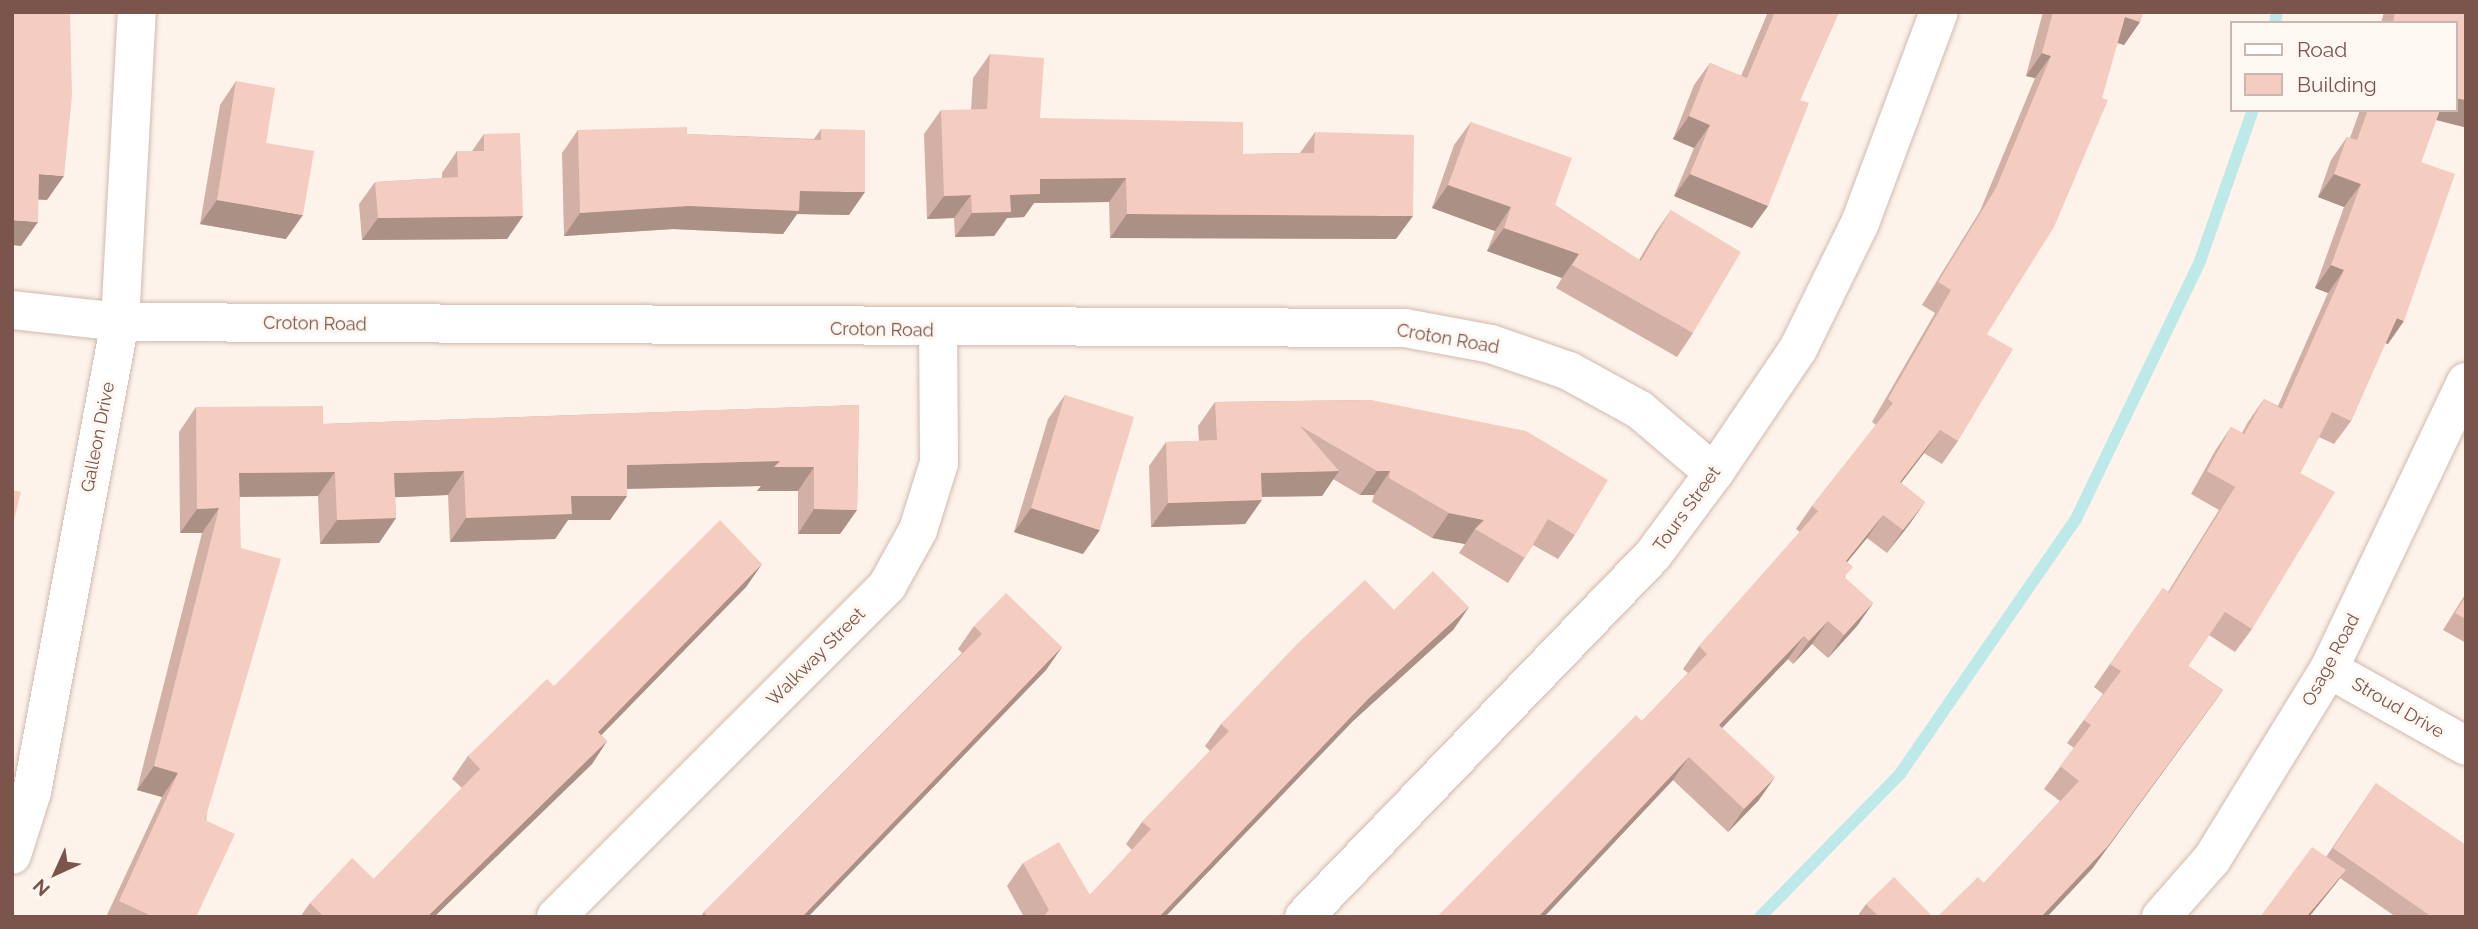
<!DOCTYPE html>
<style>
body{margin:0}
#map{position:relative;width:2478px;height:929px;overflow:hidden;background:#fdf3ea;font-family:Raleway,sans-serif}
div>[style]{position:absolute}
.stream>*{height:12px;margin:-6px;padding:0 6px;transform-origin:6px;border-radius:6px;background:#bde9e9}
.roads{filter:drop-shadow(0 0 2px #d2b9ae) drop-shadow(0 0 2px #d2b9ae)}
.street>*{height:38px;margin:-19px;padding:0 19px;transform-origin:19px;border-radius:19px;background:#fff}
.wall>*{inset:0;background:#d2b0a5}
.shaded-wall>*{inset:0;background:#ab9086}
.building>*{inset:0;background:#f4cdc0}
span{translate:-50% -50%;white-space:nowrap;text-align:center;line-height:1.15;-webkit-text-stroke:6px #fff8f2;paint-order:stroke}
.street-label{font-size:18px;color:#7b554b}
.frame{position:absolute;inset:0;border:14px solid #7b554b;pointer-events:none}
.legend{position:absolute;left:2230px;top:21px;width:228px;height:91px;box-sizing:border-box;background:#fff8f2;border:2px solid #cab7af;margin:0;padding:9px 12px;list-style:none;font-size:21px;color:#7b554b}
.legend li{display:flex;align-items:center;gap:14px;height:35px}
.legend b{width:35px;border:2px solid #cab7af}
.north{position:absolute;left:21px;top:838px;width:70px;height:70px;-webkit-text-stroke:5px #fff8f2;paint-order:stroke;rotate:225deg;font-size:19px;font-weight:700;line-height:28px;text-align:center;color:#7b554b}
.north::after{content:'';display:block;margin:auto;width:24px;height:32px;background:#7b554b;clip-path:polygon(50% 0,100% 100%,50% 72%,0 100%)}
</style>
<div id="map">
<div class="stream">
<div style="left:2275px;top:23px;width:11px;rotate:-80deg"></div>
<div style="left:1760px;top:917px;width:200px;rotate:-45.6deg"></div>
<div style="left:1900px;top:774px;width:310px;rotate:-55.4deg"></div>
<div style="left:2076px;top:519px;width:286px;rotate:-64.3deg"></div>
<div style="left:2200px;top:261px;width:160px;rotate:-70.7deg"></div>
</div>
<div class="roads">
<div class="street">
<div style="left:12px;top:310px;width:109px;rotate:6.3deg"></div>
<div style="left:120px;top:322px;width:1285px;rotate:0.27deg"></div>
<div style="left:1405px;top:328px;width:87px;rotate:10.5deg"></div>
<div style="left:1491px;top:344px;width:83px;rotate:19.1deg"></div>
<div style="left:1569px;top:371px;width:81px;rotate:28.8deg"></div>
<div style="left:1640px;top:410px;width:97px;rotate:40.4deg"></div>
<div style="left:2329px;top:669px;width:157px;rotate:29.3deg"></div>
<div style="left:12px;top:855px;width:66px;rotate:-72.4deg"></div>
<div style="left:32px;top:792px;width:478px;rotate:-79.4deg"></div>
<div style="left:120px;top:322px;width:310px;rotate:-86.9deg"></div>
<div style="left:556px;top:917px;width:468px;rotate:-45deg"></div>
<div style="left:887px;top:586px;width:64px;rotate:-61deg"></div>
<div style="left:918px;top:530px;width:70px;rotate:-72.6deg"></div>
<div style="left:939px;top:463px;width:133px;rotate:-90.4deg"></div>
<div style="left:1304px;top:917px;width:503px;rotate:-46.05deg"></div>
<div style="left:1653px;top:555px;width:102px;rotate:-53.4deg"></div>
<div style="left:1714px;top:473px;width:150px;rotate:-55.9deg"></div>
<div style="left:1798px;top:349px;width:140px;rotate:-63.8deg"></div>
<div style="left:1860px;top:223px;width:225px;rotate:-69.5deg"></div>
<div style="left:2161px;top:917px;width:77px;rotate:-48.7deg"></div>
<div style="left:2212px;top:859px;width:223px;rotate:-58.4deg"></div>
<div style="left:2329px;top:669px;width:318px;rotate:-64.5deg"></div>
</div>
</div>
<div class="wall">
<div style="clip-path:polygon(1768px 12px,1839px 12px,1800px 100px,1768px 206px,1752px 228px,1674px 196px,1694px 148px,1673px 139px,1694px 85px,1710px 63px,1741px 76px)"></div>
<div style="clip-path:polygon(2043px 12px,2143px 12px,2140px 22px,2124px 45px,2118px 43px,1987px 334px,1958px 441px,1942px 464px,1924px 453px,1901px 483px,1925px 502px,1887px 553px,1867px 538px,1847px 562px,1845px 578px,1873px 603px,1857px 626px,1828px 658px,1812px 644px,1793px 664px,1788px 659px,1722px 728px,1759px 800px,1728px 832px,1673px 780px,1544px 917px,1437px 917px,1642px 721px,1688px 673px,1683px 669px,1699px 646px,1800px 532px,1796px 529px,1812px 506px,1876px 425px,1872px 422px,1935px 313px,1922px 305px,1980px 211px,2035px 78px,2026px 76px)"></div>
<div style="clip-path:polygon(2384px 12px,2466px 12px,2464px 127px,2436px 120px,2421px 162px,2388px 344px,2385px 343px,2351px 421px,2334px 444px,2319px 437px,2300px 473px,2252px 629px,2235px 652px,2209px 635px,2188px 666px,2223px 690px,2092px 869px,1984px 883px,2060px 801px,2044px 789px,2074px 748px,2067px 743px,2103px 694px,2094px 687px,2163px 588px,2168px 592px,2219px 510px,2191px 494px,2215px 451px,2231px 427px,2242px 433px,2248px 422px,2264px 399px,2278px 406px,2328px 293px,2315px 288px,2344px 207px,2318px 197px,2331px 160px,2347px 137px,2350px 138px,2360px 110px,2455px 110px,2455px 23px,2381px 23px)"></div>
<div style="clip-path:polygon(990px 54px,1040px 118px,1243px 154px,1300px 153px,1315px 132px,1396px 239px,1110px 238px,1109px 202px,1034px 203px,1024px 217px,1007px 218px,994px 236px,955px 237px,954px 218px,927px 219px,924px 134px,941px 110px,971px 110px,973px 78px)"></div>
<div style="clip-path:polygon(236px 81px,266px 143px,286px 239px,200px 224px,220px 105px)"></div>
<div style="clip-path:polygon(1471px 122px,1555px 205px,1639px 260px,1655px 233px,1671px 210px,1693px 333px,1677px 357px,1556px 288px,1562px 278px,1487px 251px,1495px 231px,1432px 208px,1454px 145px)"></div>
<div style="clip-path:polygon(821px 129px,849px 215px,797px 214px,783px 234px,673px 229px,564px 236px,562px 153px,578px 130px,814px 139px)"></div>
<div style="clip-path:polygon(484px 134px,523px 216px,507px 239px,362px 240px,359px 204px,375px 182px,442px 178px,442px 173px,457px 151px,472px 151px)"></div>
<div style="clip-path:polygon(1065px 395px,1083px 554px,1014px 532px,1048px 419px)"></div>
<div style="clip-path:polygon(1371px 400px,1575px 535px,1558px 559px,1533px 545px,1508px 583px,1459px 553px,1465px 544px,1432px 538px,1372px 502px,1374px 495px,1360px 495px,1333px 479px,1322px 496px,1262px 497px,1245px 524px,1151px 527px,1149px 466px,1166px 442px,1199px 441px,1198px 426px,1215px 402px)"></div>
<div style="clip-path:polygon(859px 405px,857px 510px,840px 534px,798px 534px,798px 491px,757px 491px,761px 486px,627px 489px,627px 496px,610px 520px,568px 520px,555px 539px,450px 542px,448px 495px,395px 497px,396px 518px,379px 543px,320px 544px,318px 496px,240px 497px,196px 917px,106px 917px,162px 797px,137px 790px,202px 533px,180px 533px,179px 432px,196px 407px,323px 424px)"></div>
<div style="clip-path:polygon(762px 564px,746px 587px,601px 735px,607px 741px,592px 764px,434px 917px,300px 917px,310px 903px,374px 879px,462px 788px,452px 779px,468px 756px,554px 686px)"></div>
<div style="clip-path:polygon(2466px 593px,2466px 643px,2443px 630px)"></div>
<div style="clip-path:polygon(1469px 607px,1453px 630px,1353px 721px,1165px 917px,1024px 917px,1007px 886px,1023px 863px,1090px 895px,1132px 850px,1126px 844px,1142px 822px,1210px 751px,1205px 746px,1221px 724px,1394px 610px)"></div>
<div style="clip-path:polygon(974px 626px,1062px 647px,1046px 670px,808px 917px,700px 917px,704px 912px,962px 653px,958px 649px)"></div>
<div style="clip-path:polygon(2376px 783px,2466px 917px,2396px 917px,2340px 878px,2334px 886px,2326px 857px)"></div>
<div style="clip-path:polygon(1866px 904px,1933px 917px,1857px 917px)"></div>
</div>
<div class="shaded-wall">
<div style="clip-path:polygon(2125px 17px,2140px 22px,2124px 45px,2109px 40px)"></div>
<div style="clip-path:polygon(2042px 53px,2051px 56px,2035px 78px,2026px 76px)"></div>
<div style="clip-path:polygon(2455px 98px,2466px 100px,2466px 124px,2464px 127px,2429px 118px,2434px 110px,2455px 110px)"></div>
<div style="clip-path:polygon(1689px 116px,1710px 125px,1694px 148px,1673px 139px)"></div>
<div style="clip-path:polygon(39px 174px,64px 176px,47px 200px,22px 199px)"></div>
<div style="clip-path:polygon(1690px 174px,1768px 206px,1752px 228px,1674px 196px)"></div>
<div style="clip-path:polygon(2334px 174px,2361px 184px,2344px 207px,2318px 197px)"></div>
<div style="clip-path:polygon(1126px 178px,1109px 202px,1034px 203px,1024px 217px,1007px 218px,994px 236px,955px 237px,972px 213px,1040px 179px)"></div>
<div style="clip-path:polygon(1448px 185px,1511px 207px,1495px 231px,1432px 208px)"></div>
<div style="clip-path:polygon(800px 191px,865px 192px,849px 215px,797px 214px,783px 234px,673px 229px,564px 236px,580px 213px)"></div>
<div style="clip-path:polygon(971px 195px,954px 218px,927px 219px,944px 196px)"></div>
<div style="clip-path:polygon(217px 200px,303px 215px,286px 239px,200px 224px)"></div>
<div style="clip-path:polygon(1127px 214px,1413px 216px,1396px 239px,1110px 238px)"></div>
<div style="clip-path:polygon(523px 216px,507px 239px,362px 240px,378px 218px)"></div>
<div style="clip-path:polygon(12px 220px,38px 222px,21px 246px,12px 245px)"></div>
<div style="clip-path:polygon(1504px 228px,1579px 254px,1562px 278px,1487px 251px)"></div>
<div style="clip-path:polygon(2331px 265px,2344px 270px,2328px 293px,2315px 288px)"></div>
<div style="clip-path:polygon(2397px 318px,2404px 321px,2388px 344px,2380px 341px)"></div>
<div style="clip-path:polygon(1940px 430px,1924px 453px,1884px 505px,1900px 482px)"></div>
<div style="clip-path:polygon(780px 461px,814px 467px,798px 491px,757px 491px,761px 486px,610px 489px,627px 465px)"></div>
<div style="clip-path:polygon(464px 471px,448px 495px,377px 498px,394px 473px)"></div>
<div style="clip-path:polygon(1339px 471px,1322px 496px,1244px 497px,1261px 473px)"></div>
<div style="clip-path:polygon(1377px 471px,1390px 471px,1374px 495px,1360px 495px)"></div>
<div style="clip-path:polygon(335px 472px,318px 496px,222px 497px,239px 473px)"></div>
<div style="clip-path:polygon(571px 496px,627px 496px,610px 520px,568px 520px,555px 539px,450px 542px,466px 518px)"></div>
<div style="clip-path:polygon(1262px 500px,1245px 524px,1151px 527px,1168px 503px)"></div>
<div style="clip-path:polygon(1925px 502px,1909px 525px,1887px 553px,1903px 530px)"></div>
<div style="clip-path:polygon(219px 508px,202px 533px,180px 533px,197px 509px)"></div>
<div style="clip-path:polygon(1031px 508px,1100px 530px,1083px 554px,1014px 532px)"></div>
<div style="clip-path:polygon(814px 509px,857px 510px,840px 534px,798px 534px)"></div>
<div style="clip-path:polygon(1449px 513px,1484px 520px,1475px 529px,1465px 544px,1432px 538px)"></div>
<div style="clip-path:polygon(1883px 515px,1867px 538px,1830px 583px,1846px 561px)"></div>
<div style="clip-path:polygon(396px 518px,379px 543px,320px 544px,337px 520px)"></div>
<div style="clip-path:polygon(762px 564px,746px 587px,583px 754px,598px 732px)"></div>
<div style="clip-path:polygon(1873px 603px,1857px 626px,1828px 658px,1844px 635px)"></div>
<div style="clip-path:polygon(1469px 607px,1453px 630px,1353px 721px,1165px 917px,1159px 917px,1369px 698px)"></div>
<div style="clip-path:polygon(1828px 621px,1812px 644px,1793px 664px,1809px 641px)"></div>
<div style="clip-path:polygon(1804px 636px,1788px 659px,1703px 748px,1719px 725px)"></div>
<div style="clip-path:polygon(1062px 647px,1046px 670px,808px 917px,802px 917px)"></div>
<div style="clip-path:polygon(2223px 690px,2092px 869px,2047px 917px,2041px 917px)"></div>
<div style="clip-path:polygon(607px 741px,592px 764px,434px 917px,427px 917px)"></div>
<div style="clip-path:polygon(1689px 757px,1673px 780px,1544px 917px,1538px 917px)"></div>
<div style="clip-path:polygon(154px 766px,178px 773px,162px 797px,137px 790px)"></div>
<div style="clip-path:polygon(1775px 777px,1759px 800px,1728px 832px,1744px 809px)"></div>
<div style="clip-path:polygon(2346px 870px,2334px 886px,2309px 917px,2306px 917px)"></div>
</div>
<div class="building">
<div style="clip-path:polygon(12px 12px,70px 12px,72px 96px,64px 176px,39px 174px,38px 222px,12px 220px)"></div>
<div style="clip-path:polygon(1775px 12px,1839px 12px,1800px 100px,1809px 103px,1768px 206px,1690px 174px,1710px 125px,1689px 116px,1710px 63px,1747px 78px)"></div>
<div style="clip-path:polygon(2053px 12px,2143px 12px,2140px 22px,2125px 17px,2102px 98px,2108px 100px,2054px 227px,1987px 334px,2013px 349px,1958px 441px,1940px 430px,1900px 482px,1925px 502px,1903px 530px,1883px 515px,1846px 561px,1853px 567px,1844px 577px,1873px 603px,1844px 635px,1828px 621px,1809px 641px,1804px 636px,1719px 725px,1775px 777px,1744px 809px,1689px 757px,1538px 917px,1437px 917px,1636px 715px,1642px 721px,1707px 654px,1699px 646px,1818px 511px,1812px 506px,1893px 403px,1888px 399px,1951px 290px,1938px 282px,1996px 188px,2051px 56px,2042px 53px)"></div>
<div style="clip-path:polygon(2395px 12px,2466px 12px,2466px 100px,2455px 98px,2455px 23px,2393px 23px)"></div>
<div style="clip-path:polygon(990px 54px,1044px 58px,1040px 118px,1243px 122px,1243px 154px,1314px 153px,1315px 132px,1414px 135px,1413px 216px,1127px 214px,1126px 178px,1040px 179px,1040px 194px,1010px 195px,1011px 212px,972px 213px,971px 195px,944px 196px,941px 110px,987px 109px)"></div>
<div style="clip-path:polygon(236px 81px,275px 88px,266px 143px,314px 151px,303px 215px,217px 200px)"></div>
<div style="clip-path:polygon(2368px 110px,2440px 110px,2421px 162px,2455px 174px,2404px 321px,2397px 318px,2351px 421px,2332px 412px,2300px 473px,2335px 492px,2252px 629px,2225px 612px,2188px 666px,2223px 690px,2108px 846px,2041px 917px,1937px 917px,1978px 877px,1984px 883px,2079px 781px,2060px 766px,2091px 725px,2084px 720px,2121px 671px,2110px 664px,2163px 588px,2169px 593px,2235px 487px,2207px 471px,2231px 427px,2244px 434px,2264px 399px,2282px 409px,2344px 270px,2331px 265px,2361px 184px,2334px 174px,2347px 137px,2357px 140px)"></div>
<div style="clip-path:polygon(1471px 122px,1572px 158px,1555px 205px,1641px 261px,1671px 210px,1741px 252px,1693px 333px,1572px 265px,1579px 254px,1504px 228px,1511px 207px,1448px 185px)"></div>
<div style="clip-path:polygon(687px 127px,687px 134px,821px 140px,821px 129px,865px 130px,865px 192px,800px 191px,799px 211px,689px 206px,580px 213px,578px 130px)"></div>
<div style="clip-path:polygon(520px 133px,523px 216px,378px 218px,375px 182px,458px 177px,457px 151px,484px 151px,484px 134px)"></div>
<div style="clip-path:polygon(1065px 395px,1134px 417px,1100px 530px,1031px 508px)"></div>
<div style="clip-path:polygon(1371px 400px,1526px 431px,1608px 480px,1575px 535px,1548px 519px,1525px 558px,1475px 529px,1484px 520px,1449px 513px,1389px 478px,1390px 471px,1377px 471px,1300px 426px,1339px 471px,1261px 473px,1262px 500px,1168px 503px,1166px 442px,1217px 440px,1215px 402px)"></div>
<div style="clip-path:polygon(859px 405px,857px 510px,814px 509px,814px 467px,774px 467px,780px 461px,627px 465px,627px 496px,571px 496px,572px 514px,466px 518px,464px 471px,394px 473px,396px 518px,337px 520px,335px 472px,239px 473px,241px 548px,281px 559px,205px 820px,235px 834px,196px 917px,154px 917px,119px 901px,178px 773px,154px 766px,219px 508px,197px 509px,196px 407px,323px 406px,323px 424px)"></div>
<div style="clip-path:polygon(12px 490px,21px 492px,12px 528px)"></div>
<div style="clip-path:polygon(720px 520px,762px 564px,598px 732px,607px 741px,427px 917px,324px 917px,310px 903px,352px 858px,374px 879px,480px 769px,468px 756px,547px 679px,554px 686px)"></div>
<div style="clip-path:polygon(1433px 571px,1469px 607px,1369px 698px,1159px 917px,1043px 917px,1049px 910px,1023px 863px,1059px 842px,1090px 895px,1151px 829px,1142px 822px,1229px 731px,1221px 724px,1298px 643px,1365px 580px,1394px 610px)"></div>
<div style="clip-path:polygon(1006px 593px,1062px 647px,802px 917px,709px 917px,704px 912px,982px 634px,974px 626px)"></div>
<div style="clip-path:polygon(2466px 596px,2466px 619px,2455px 613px)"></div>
<div style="clip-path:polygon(2376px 783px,2466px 845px,2466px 917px,2432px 917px,2333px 848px)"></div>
<div style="clip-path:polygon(2312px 847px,2346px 870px,2306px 917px,2260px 917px)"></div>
<div style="clip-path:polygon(1894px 877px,1933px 917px,1879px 917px,1866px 904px)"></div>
</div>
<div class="street-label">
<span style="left:315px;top:324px;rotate:1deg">Croton Road</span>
<span style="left:882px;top:330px;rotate:1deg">Croton Road</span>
<span style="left:1448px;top:339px;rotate:10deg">Croton Road</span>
<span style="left:98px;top:437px;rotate:-79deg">Galleon Drive</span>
<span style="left:1687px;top:509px;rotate:-54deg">Tours Street</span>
<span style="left:816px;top:657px;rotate:-45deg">Walkway Street</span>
<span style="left:2331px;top:660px;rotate:-62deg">Osage Road</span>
<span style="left:2398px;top:708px;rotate:30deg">Stroud Drive</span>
</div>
<div class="frame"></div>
<ul class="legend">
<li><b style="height:9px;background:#fff"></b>Road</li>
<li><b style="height:19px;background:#f4cdc0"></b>Building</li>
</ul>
<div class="north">N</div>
</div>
